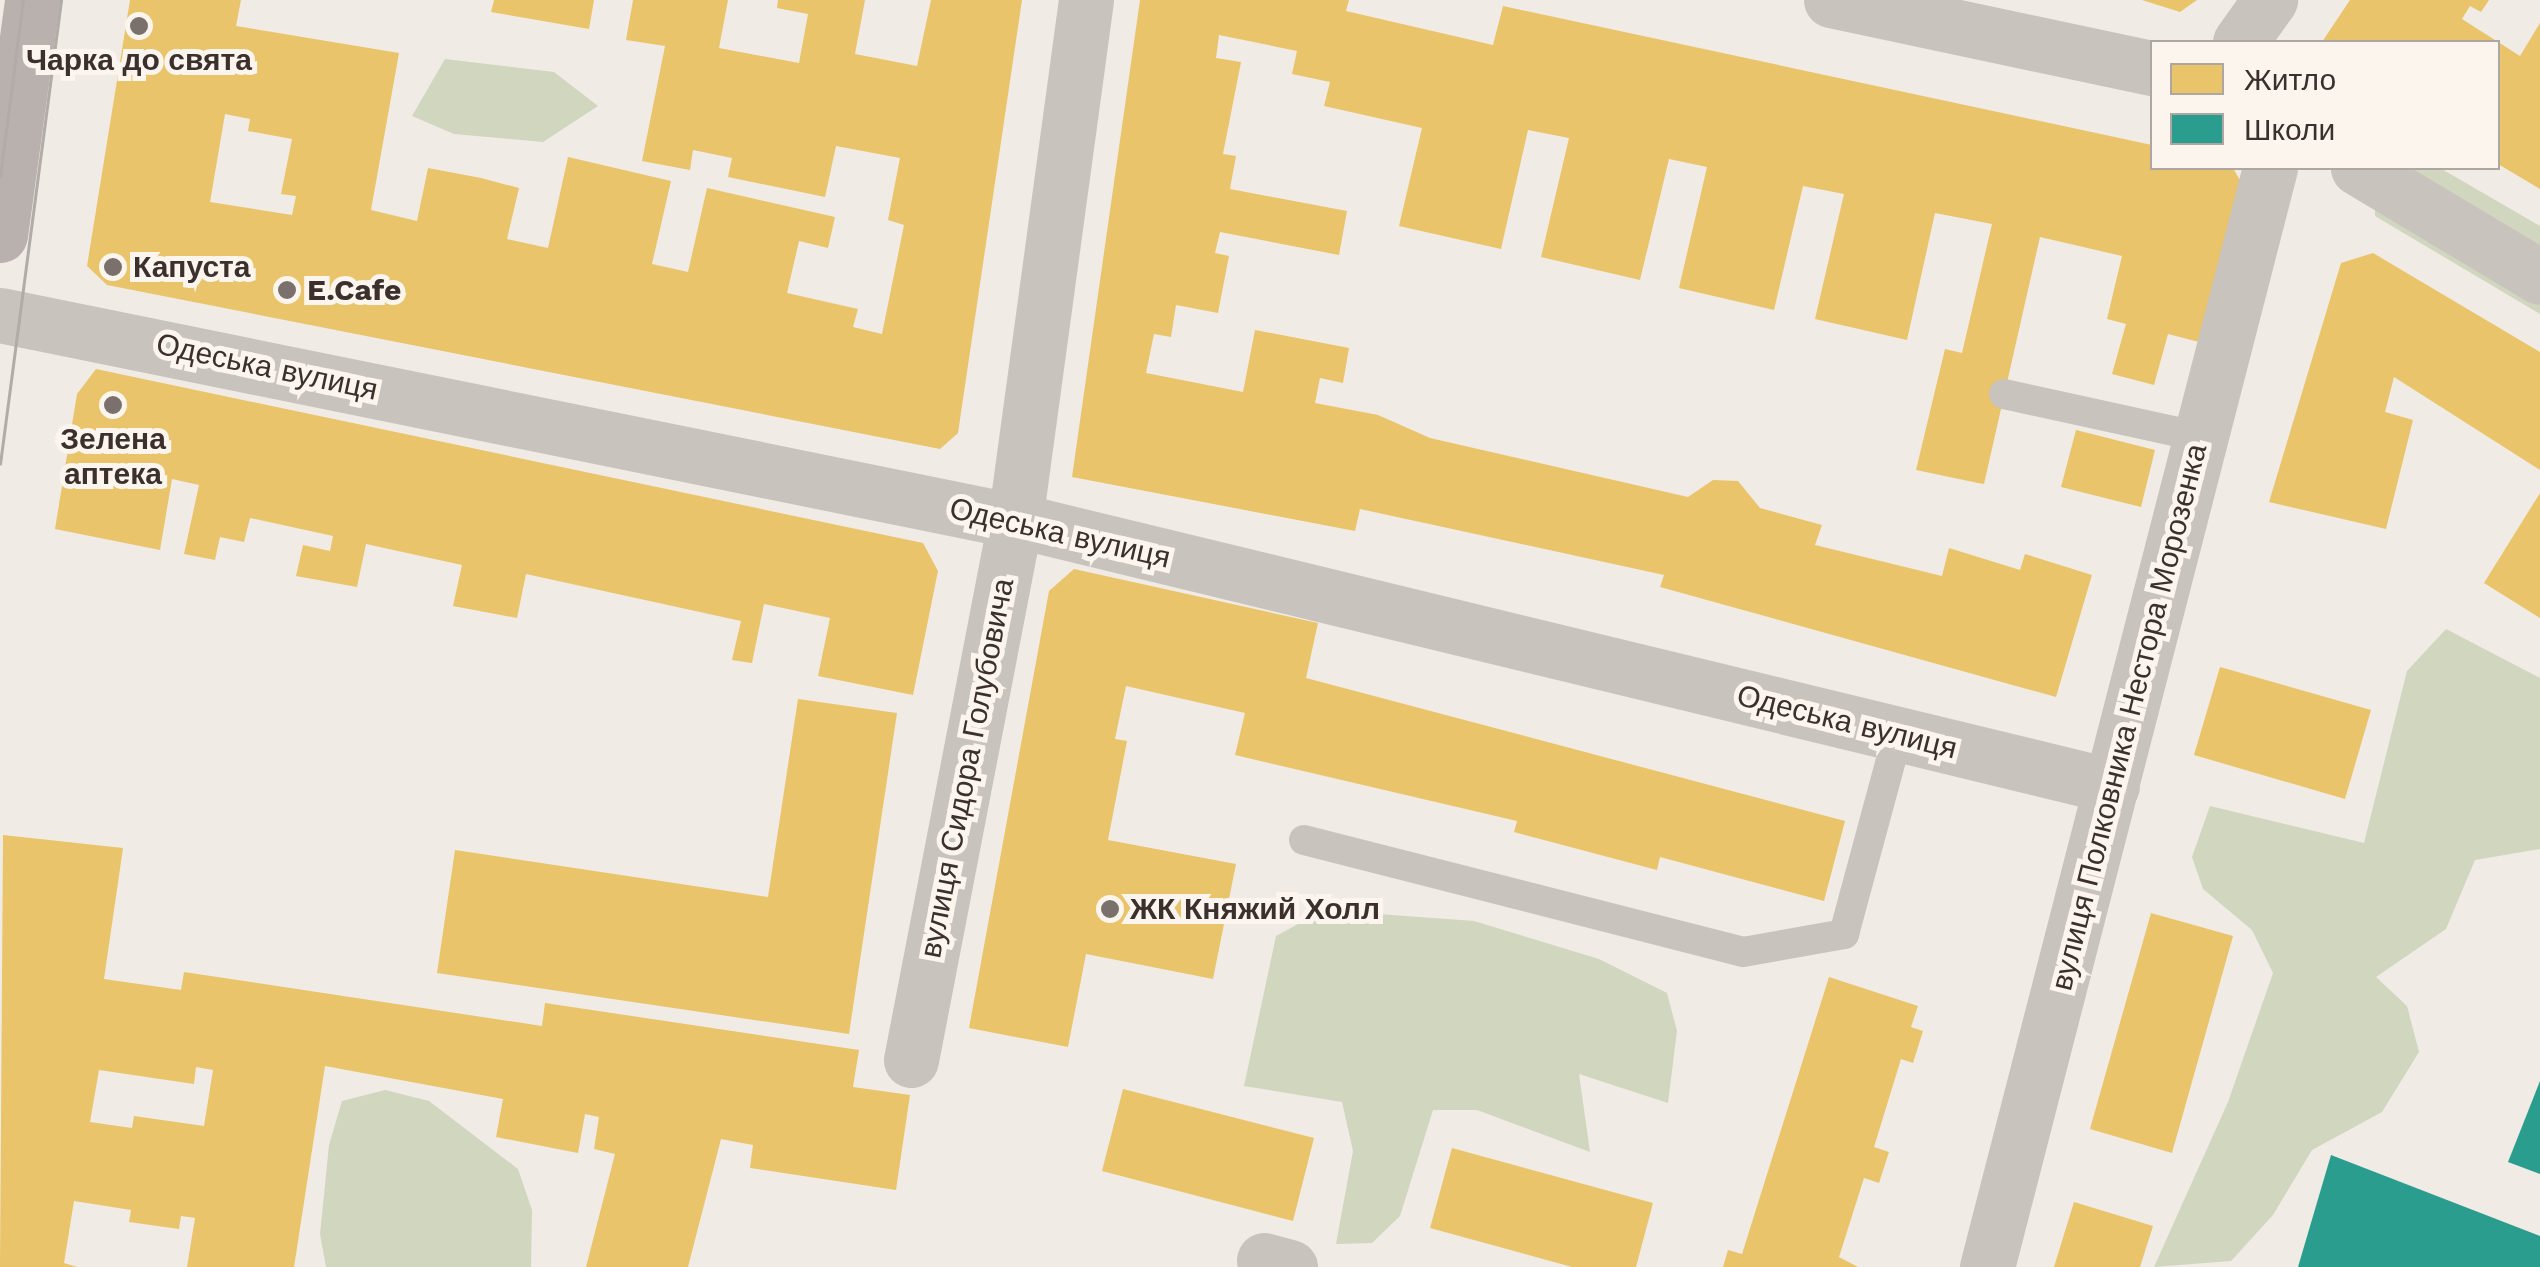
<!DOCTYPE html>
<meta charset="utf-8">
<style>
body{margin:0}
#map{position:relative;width:2540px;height:1267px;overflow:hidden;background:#f0ebe5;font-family:"Work Sans",sans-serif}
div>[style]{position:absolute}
.green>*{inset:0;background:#d1d6bf}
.homes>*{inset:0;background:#e9c46a}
.schools>*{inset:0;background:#2a9d8f}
.service>*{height:30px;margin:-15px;padding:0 15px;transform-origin:15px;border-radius:15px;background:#c9c3be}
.minor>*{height:55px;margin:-27.5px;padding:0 27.5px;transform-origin:27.5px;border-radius:27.5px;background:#c9c3be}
.primary>*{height:55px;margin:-27.5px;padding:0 27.5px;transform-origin:27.5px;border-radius:27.5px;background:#b8b1ad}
.tram>*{height:2.5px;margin:-1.25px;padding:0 1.25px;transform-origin:1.25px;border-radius:1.25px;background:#b1aca8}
.dots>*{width:28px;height:28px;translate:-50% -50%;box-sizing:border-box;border:5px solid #fbf5ee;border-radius:50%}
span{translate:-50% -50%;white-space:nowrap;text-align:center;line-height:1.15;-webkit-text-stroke:10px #fbf5ee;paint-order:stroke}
.poi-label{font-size:30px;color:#3b302b;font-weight:700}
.left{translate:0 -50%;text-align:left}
.street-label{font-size:30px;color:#3b302b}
.legend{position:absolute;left:2150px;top:40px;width:350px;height:130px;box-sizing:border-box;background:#fbf5ee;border:2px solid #aea6a0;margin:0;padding:12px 18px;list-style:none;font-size:30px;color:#3b302b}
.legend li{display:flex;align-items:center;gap:20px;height:50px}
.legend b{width:50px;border:2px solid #aea6a0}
</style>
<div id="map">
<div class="green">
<div style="clip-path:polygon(445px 59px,554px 72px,598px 106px,543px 142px,454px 134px,412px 116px)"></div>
<div style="clip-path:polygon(2379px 168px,2440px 168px,2540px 226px,2540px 264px)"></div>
<div style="clip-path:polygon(2375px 185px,2540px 284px,2540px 314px,2375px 216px)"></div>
<div style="clip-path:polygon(2446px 629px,2540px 678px,2540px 849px,2475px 860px,2446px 929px,2376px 977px,2407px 1006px,2419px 1052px,2382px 1112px,2312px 1150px,2273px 1215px,2231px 1261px,2154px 1267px,2228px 1102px,2273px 973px,2252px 930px,2203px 889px,2192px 857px,2210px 806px,2364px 843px,2407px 671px)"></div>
<div style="clip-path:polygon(1324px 910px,1474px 921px,1599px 959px,1667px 993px,1677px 1031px,1668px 1103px,1579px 1074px,1590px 1152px,1477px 1110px,1433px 1110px,1400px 1216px,1372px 1243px,1336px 1244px,1353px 1151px,1342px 1102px,1244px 1086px,1276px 936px)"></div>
<div style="clip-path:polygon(385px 1090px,429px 1101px,518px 1169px,532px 1210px,531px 1267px,326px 1267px,320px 1234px,329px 1145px,342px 1101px)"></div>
</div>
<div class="homes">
<div style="clip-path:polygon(evenodd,130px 0,241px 0,236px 26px,399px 53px,371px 210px,417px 221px,428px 168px,481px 178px,519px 188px,507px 239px,548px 248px,568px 157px,671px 181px,652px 264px,688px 272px,707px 188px,835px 217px,828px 248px,799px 241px,787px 293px,858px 309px,853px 327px,882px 334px,904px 225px,888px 220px,900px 158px,836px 146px,825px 197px,728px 177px,732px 158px,693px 150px,690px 170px,642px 161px,665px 46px,626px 40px,633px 0,728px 0,719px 48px,799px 63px,808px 14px,777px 8px,778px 0,865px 0,855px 54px,917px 66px,931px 0,1022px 0,958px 433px,940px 449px,107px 285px,87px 266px,130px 0,225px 114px,250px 119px,248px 131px,292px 139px,281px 194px,296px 196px,292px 215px,210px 202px,225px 114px)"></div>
<div style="clip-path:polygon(494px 0,594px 0,589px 29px,491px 12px)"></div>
<div style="clip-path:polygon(1140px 0,1349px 0,1346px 11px,1493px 45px,1503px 6px,2152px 145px,2152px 168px,2233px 168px,2245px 189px,2199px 342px,2168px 334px,2154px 385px,2112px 374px,2126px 324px,2107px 319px,2122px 256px,2040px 237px,1984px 484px,1978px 483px,1916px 470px,1945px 349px,1962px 353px,1992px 224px,1935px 213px,1907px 340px,1815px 319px,1844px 194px,1803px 186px,1774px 310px,1679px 288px,1707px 167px,1669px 159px,1640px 280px,1541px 257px,1569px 138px,1528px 130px,1501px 249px,1399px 226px,1422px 128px,1324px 106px,1330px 82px,1292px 74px,1297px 51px,1219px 35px,1216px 58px,1241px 62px,1223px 154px,1236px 156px,1230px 189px,1347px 211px,1339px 255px,1220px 232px,1215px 253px,1229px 256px,1218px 313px,1176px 305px,1171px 337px,1154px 334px,1146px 373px,1243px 392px,1255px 330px,1349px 348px,1343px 383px,1320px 378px,1315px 403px,1378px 415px,1430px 438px,1688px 497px,1713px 480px,1738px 481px,1760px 508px,1822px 525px,1815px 545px,1942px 576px,1949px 548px,2020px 570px,2025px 554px,2092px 575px,2056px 697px,1660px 587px,1664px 575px,1360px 509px,1355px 531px,1072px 477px)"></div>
<div style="clip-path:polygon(2142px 0,2197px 0,2180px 12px)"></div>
<div style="clip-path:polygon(2350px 0,2489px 0,2481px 12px,2470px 6px,2462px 19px,2520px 56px,2540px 23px,2540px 189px,2498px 164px,2498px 42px,2322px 42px)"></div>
<div style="clip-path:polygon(2373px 253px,2540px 352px,2540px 470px,2394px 377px,2385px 412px,2413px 420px,2386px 529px,2269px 502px,2341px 263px)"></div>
<div style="clip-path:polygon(96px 369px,923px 543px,938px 571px,913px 695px,818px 676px,830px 618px,764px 604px,752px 663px,732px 660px,741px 621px,526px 574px,517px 618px,453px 606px,462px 565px,366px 544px,357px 587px,296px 576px,303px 545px,330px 551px,333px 536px,250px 518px,244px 542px,220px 537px,215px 560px,184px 554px,199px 485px,172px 479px,160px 550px,55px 529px,77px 394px)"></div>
<div style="clip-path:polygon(2076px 430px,2155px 450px,2141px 507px,2061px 487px)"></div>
<div style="clip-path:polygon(2540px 493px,2540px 618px,2484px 583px)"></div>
<div style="clip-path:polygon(1074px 569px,1318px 623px,1306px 678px,1845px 821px,1824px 901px,1660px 857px,1657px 870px,1514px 832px,1517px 821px,1235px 755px,1245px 713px,1126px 686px,1115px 739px,1127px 741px,1108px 840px,1236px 864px,1213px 979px,1086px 954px,1068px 1047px,969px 1028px,1049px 591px)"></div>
<div style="clip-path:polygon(2220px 667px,2371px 710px,2345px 799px,2194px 755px)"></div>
<div style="clip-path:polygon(798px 699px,897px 713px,849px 1034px,437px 973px,455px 850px,768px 897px)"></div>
<div style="clip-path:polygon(evenodd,3px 835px,123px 848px,104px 979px,181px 990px,184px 972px,542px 1026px,545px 1003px,859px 1050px,853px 1087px,910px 1095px,896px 1190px,750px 1168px,753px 1145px,721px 1139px,688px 1267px,586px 1267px,615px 1154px,594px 1149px,599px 1117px,585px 1114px,578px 1153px,496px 1137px,503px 1099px,325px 1066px,294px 1267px,187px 1267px,195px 1218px,181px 1216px,179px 1229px,129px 1222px,131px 1210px,74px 1201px,64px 1263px,77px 1267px,0 1267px,3px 835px,196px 1067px,213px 1070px,204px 1126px,134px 1116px,132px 1128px,90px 1122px,99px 1070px,194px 1084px,196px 1067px)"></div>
<div style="clip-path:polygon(2151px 913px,2233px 936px,2172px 1153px,2090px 1129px)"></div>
<div style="clip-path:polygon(1829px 977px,1918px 1006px,1911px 1027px,1923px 1031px,1913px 1063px,1901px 1059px,1874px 1147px,1889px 1152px,1879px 1183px,1864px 1178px,1839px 1257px,1858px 1267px,1723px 1267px,1728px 1250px,1742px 1254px)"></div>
<div style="clip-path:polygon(1123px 1089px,1314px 1138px,1293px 1221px,1102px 1171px)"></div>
<div style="clip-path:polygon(1452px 1148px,1653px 1203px,1636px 1267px,1572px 1267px,1430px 1228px)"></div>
<div style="clip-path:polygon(2074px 1202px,2153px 1226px,2140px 1267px,2054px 1267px)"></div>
</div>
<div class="schools">
<div style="clip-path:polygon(2540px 1081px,2540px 1174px,2508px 1162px)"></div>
<div style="clip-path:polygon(2331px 1155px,2540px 1236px,2540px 1267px,2298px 1267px)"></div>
</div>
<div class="service">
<div style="left:2004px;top:394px;width:202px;rotate:12.3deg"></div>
<div style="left:1304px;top:840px;width:453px;rotate:14.3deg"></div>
<div style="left:1743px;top:952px;width:103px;rotate:-10.1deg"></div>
<div style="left:1844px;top:934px;width:207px;rotate:-74.9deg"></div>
</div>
<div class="minor">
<div style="left:1831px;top:0;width:328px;rotate:12deg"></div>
<div style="left:2240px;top:42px;width:52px;rotate:-54.5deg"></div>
<div style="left:2358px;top:168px;width:212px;rotate:30.9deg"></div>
<div style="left:0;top:315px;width:1061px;rotate:11.47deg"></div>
<div style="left:1040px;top:526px;width:1103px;rotate:13.63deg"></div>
<div style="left:911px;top:1060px;width:549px;rotate:-79.08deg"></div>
<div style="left:1015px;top:521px;width:526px;rotate:-82.24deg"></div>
<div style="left:1264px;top:1260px;width:27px;rotate:15deg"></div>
<div style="left:1987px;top:1267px;width:1135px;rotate:-75.56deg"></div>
</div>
<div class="primary">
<div style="left:0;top:235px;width:237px;rotate:-82.2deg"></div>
</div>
<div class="tram">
<div style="left:0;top:177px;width:178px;rotate:-82.6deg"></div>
<div style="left:0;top:464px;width:468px;rotate:-82.5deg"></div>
</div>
<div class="dots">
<div style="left:139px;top:26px;background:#7a716c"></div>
<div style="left:113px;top:267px;background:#7a716c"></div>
<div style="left:287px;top:290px;background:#7a716c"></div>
<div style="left:113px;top:405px;background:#7a716c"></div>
<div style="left:1110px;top:909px;background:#7a716c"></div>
</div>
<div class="poi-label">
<span style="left:139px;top:60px">Чарка до свята</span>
<span class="left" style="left:133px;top:267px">Капуста</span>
<span class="left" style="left:307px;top:290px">E.Cafe</span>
<span style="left:113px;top:456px">Зелена<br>аптека</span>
<span class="left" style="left:1130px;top:909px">ЖК Княжий Холл</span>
</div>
<div class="street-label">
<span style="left:267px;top:367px;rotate:12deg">Одеська вулиця</span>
<span style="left:1060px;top:533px;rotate:13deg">Одеська вулиця</span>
<span style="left:2129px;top:717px;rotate:-76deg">вулиця Полковника Нестора Морозенка</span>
<span style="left:1847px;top:722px;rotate:14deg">Одеська вулиця</span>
<span style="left:967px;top:768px;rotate:-79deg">вулиця Сидора Голубовича</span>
</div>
<ul class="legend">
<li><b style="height:28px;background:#e9c46a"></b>Житло</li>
<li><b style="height:28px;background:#2a9d8f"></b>Школи</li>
</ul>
</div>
